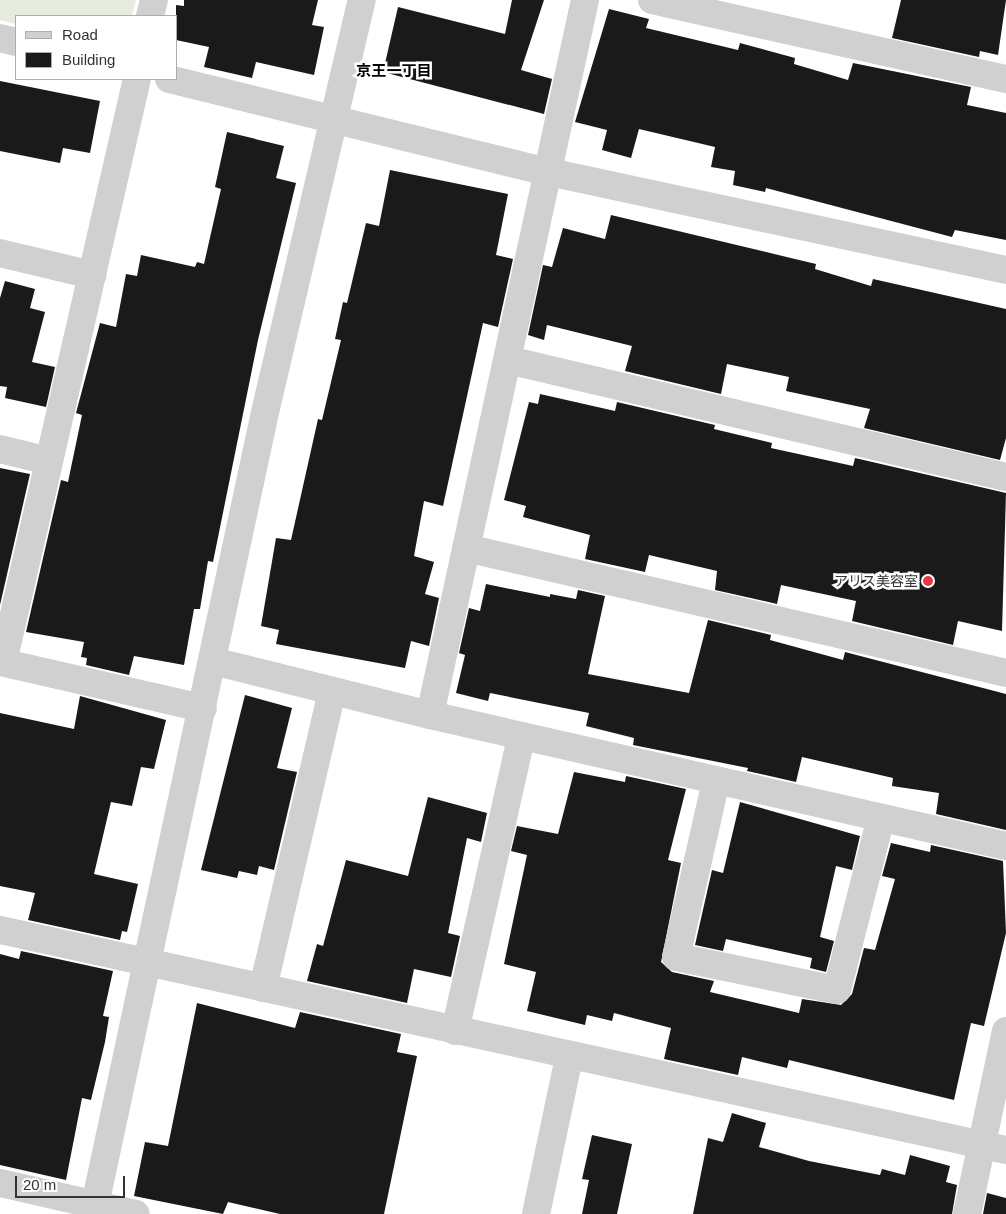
<!DOCTYPE html>
<meta charset="utf-8">
<style>
body{margin:0}
#map{position:relative;width:1006px;height:1214px;overflow:hidden;background:#fff;font-family:Arial,"Noto Sans JP",sans-serif}
div>[style]{position:absolute}
.green>*{inset:0;background:#e6ecdf}
.building>*{inset:0;background:#1a1a1a}
.street>*{height:28px;margin:-14px;padding:0 14px;transform-origin:14px;border-radius:14px;background:#d0d0d0}
.dots>*{width:14px;height:14px;translate:-50% -50%;box-sizing:border-box;border:2px solid #fff;border-radius:50%}
span{translate:-50% -50%;white-space:nowrap;text-align:center;line-height:1.15;-webkit-text-stroke:5px #fff;paint-order:stroke}
.poi-label{font-size:14px;color:#333}
.right{translate:-100% -50%;text-align:right}
.neighbourhood-label{font-size:15px;color:#000;font-weight:700}
.legend{position:absolute;left:15px;top:15px;width:162px;height:65px;box-sizing:border-box;background:#fff;border:1px solid #adadad;margin:0;padding:6px 9px;list-style:none;font-size:15px;color:#333}
.legend li{display:flex;align-items:center;gap:10px;height:25px}
.legend b{width:25px;border:1px solid #adadad}
.scale{position:absolute;left:15px;top:1176px;width:110px;height:22px;box-sizing:border-box;border:2px solid #333;border-top:0;padding-left:6px;font-size:15px;line-height:18px;white-space:nowrap;color:#333;-webkit-text-stroke:4px #fff;paint-order:stroke}
</style>
<div id="map">
<div class="green">
<div style="clip-path:polygon(0 0,136px 0,132px 16px,16px 16px,16px 24px,0 20px)"></div>
</div>
<div class="building">
<div style="clip-path:polygon(184px 0,318px 0,312px 25px,324px 27px,314px 75px,256px 62px,252px 78px,204px 67px,209px 47px,176px 40px,176px 5px,184px 6px)"></div>
<div style="clip-path:polygon(512px 0,544px 0,521px 70px,552px 79px,544px 114px,383px 72px,398px 7px,505px 34px)"></div>
<div style="clip-path:polygon(901px 0,1006px 0,998px 55px,980px 51px,979px 57px,892px 38px)"></div>
<div style="clip-path:polygon(609px 9px,649px 19px,646px 28px,738px 50px,740px 43px,795px 58px,794px 64px,848px 80px,853px 63px,971px 87px,967px 105px,1006px 113px,1006px 240px,955px 230px,952px 237px,766px 188px,765px 192px,733px 185px,735px 171px,711px 167px,715px 147px,639px 129px,631px 158px,602px 150px,607px 130px,575px 122px)"></div>
<div style="clip-path:polygon(0 81px,100px 101px,90px 153px,63px 148px,60px 163px,0 151px)"></div>
<div style="clip-path:polygon(227px 132px,284px 146px,276px 178px,296px 183px,258px 340px,213px 562px,208px 561px,200px 609px,194px 609px,184px 665px,134px 656px,129px 675px,86px 665px,87px 658px,81px 657px,84px 642px,26px 632px,61px 480px,68px 482px,82px 415px,76px 413px,100px 323px,116px 327px,126px 274px,137px 276px,141px 255px,195px 267px,197px 262px,204px 264px,221px 189px,215px 187px)"></div>
<div style="clip-path:polygon(390px 170px,508px 194px,496px 255px,513px 259px,498px 327px,483px 323px,443px 506px,424px 501px,414px 556px,434px 562px,425px 594px,439px 598px,429px 646px,411px 641px,405px 668px,276px 644px,279px 630px,261px 626px,276px 538px,291px 540px,318px 419px,322px 420px,341px 340px,335px 339px,343px 302px,347px 303px,366px 223px,379px 226px)"></div>
<div style="clip-path:polygon(611px 215px,816px 264px,815px 269px,871px 286px,873px 279px,1006px 309px,1006px 438px,1000px 460px,864px 428px,870px 409px,786px 391px,789px 377px,727px 364px,721px 394px,625px 371px,632px 346px,547px 325px,544px 340px,528px 335px,543px 265px,552px 267px,563px 228px,605px 239px)"></div>
<div style="clip-path:polygon(5px 281px,35px 289px,30px 308px,45px 312px,32px 362px,55px 367px,46px 407px,5px 398px,7px 387px,0 386px,0 298px)"></div>
<div style="clip-path:polygon(540px 394px,615px 411px,617px 402px,715px 425px,714px 429px,772px 443px,771px 448px,853px 466px,855px 458px,1006px 493px,1002px 631px,958px 621px,953px 645px,852px 621px,856px 601px,781px 585px,777px 604px,715px 590px,717px 571px,649px 555px,645px 572px,585px 559px,590px 535px,523px 517px,526px 506px,504px 500px,529px 402px,538px 404px)"></div>
<div style="clip-path:polygon(0 468px,30px 474px,0 605px)"></div>
<div style="clip-path:polygon(486px 584px,550px 597px,550px 594px,576px 599px,578px 590px,605px 596px,588px 674px,689px 693px,708px 620px,771px 635px,770px 640px,843px 660px,845px 652px,1006px 694px,1006px 830px,936px 814px,939px 793px,892px 786px,893px 778px,802px 757px,796px 782px,747px 771px,748px 768px,633px 745px,634px 738px,586px 726px,589px 713px,490px 693px,488px 701px,456px 693px,465px 655px,459px 653px,469px 608px,480px 611px)"></div>
<div style="clip-path:polygon(245px 695px,292px 708px,277px 768px,297px 772px,274px 870px,259px 866px,257px 875px,239px 871px,237px 878px,201px 870px)"></div>
<div style="clip-path:polygon(80px 696px,166px 720px,154px 769px,141px 767px,132px 806px,111px 802px,94px 874px,138px 884px,127px 932px,122px 931px,120px 940px,28px 920px,35px 893px,0 886px,0 713px,74px 729px)"></div>
<div style="clip-path:polygon(574px 772px,625px 782px,626px 776px,686px 789px,668px 860px,681px 863px,661px 962px,672px 972px,714px 981px,710px 992px,799px 1013px,802px 999px,841px 1005px,852px 994px,864px 948px,875px 950px,895px 879px,882px 876px,891px 843px,930px 852px,931px 845px,1003px 861px,1006px 933px,984px 1026px,971px 1023px,954px 1100px,789px 1060px,787px 1068px,742px 1057px,738px 1075px,664px 1059px,671px 1028px,614px 1013px,612px 1021px,587px 1015px,585px 1025px,527px 1011px,536px 972px,504px 964px,527px 855px,511px 851px,517px 826px,558px 834px)"></div>
<div style="clip-path:polygon(428px 797px,487px 813px,481px 842px,467px 838px,448px 933px,460px 936px,451px 977px,414px 969px,407px 1003px,307px 981px,317px 944px,323px 946px,346px 860px,408px 876px)"></div>
<div style="clip-path:polygon(740px 802px,860px 836px,852px 870px,836px 866px,820px 937px,834px 941px,826px 972px,810px 968px,812px 958px,726px 939px,723px 951px,695px 945px,712px 870px,723px 873px)"></div>
<div style="clip-path:polygon(21px 951px,113px 971px,103px 1016px,109px 1017px,105px 1042px,91px 1100px,82px 1098px,66px 1180px,0 1165px,0 954px,19px 959px)"></div>
<div style="clip-path:polygon(197px 1003px,295px 1028px,300px 1012px,401px 1034px,397px 1052px,417px 1056px,384px 1214px,280px 1214px,228px 1202px,223px 1214px,134px 1196px,145px 1142px,168px 1146px)"></div>
<div style="clip-path:polygon(732px 1113px,766px 1123px,759px 1147px,809px 1161px,880px 1175px,882px 1169px,905px 1175px,910px 1155px,950px 1166px,946px 1182px,957px 1185px,952px 1214px,693px 1214px,708px 1138px,723px 1142px)"></div>
<div style="clip-path:polygon(592px 1135px,632px 1144px,617px 1214px,582px 1214px,589px 1180px,582px 1179px)"></div>
<div style="clip-path:polygon(987px 1193px,1006px 1198px,1006px 1214px,983px 1214px)"></div>
</div>
<div class="street">
<div style="left:652px;top:0;width:363px;rotate:12.6deg"></div>
<div style="left:150px;top:16px;width:16px;rotate:-76deg"></div>
<div style="left:0;top:38px;width:16px;rotate:14deg"></div>
<div style="left:169px;top:79px;width:391px;rotate:13.8deg"></div>
<div style="left:549px;top:172px;width:467px;rotate:12.1deg"></div>
<div style="left:0;top:253px;width:95px;rotate:13.4deg"></div>
<div style="left:508px;top:360px;width:512px;rotate:13.22deg"></div>
<div style="left:0;top:449px;width:50px;rotate:13.8deg"></div>
<div style="left:466px;top:548px;width:554px;rotate:13.03deg"></div>
<div style="left:213px;top:661px;width:224px;rotate:14deg"></div>
<div style="left:430px;top:715px;width:591px;rotate:12.81deg"></div>
<div style="left:0;top:662px;width:208px;rotate:12.8deg"></div>
<div style="left:3px;top:662px;width:598px;rotate:-77.06deg"></div>
<div style="left:430px;top:715px;width:732px;rotate:-77.77deg"></div>
<div style="left:716px;top:781px;width:180px;rotate:102.8deg"></div>
<div style="left:676px;top:957px;width:164px;rotate:11.6deg"></div>
<div style="left:837px;top:990px;width:178px;rotate:-75.7deg"></div>
<div style="left:0;top:930px;width:1030px;rotate:12.34deg"></div>
<div style="left:263px;top:988px;width:305px;rotate:-76.9deg"></div>
<div style="left:455px;top:1031px;width:301px;rotate:-77.3deg"></div>
<div style="left:0;top:1183px;width:139px;rotate:12.8deg"></div>
<div style="left:93px;top:1214px;width:824px;rotate:-77.89deg"></div>
<div style="left:266px;top:408px;width:419px;rotate:-76.8deg"></div>
<div style="left:536px;top:1214px;width:160px;rotate:-78.1deg"></div>
<div style="left:967px;top:1214px;width:187px;rotate:-78deg"></div>
</div>
<div class="dots">
<div style="left:928px;top:581px;background:#e63946"></div>
</div>
<div class="poi-label">
<span class="right" style="left:918px;top:581px">アリス美容室</span>
</div>
<div class="neighbourhood-label">
<span style="left:394px;top:71px">京王一丁目</span>
</div>
<ul class="legend">
<li><b style="height:6px;background:#d0d0d0"></b>Road</li>
<li><b style="height:14px;background:#1a1a1a"></b>Building</li>
</ul>
<div class="scale">20 m</div>
</div>
